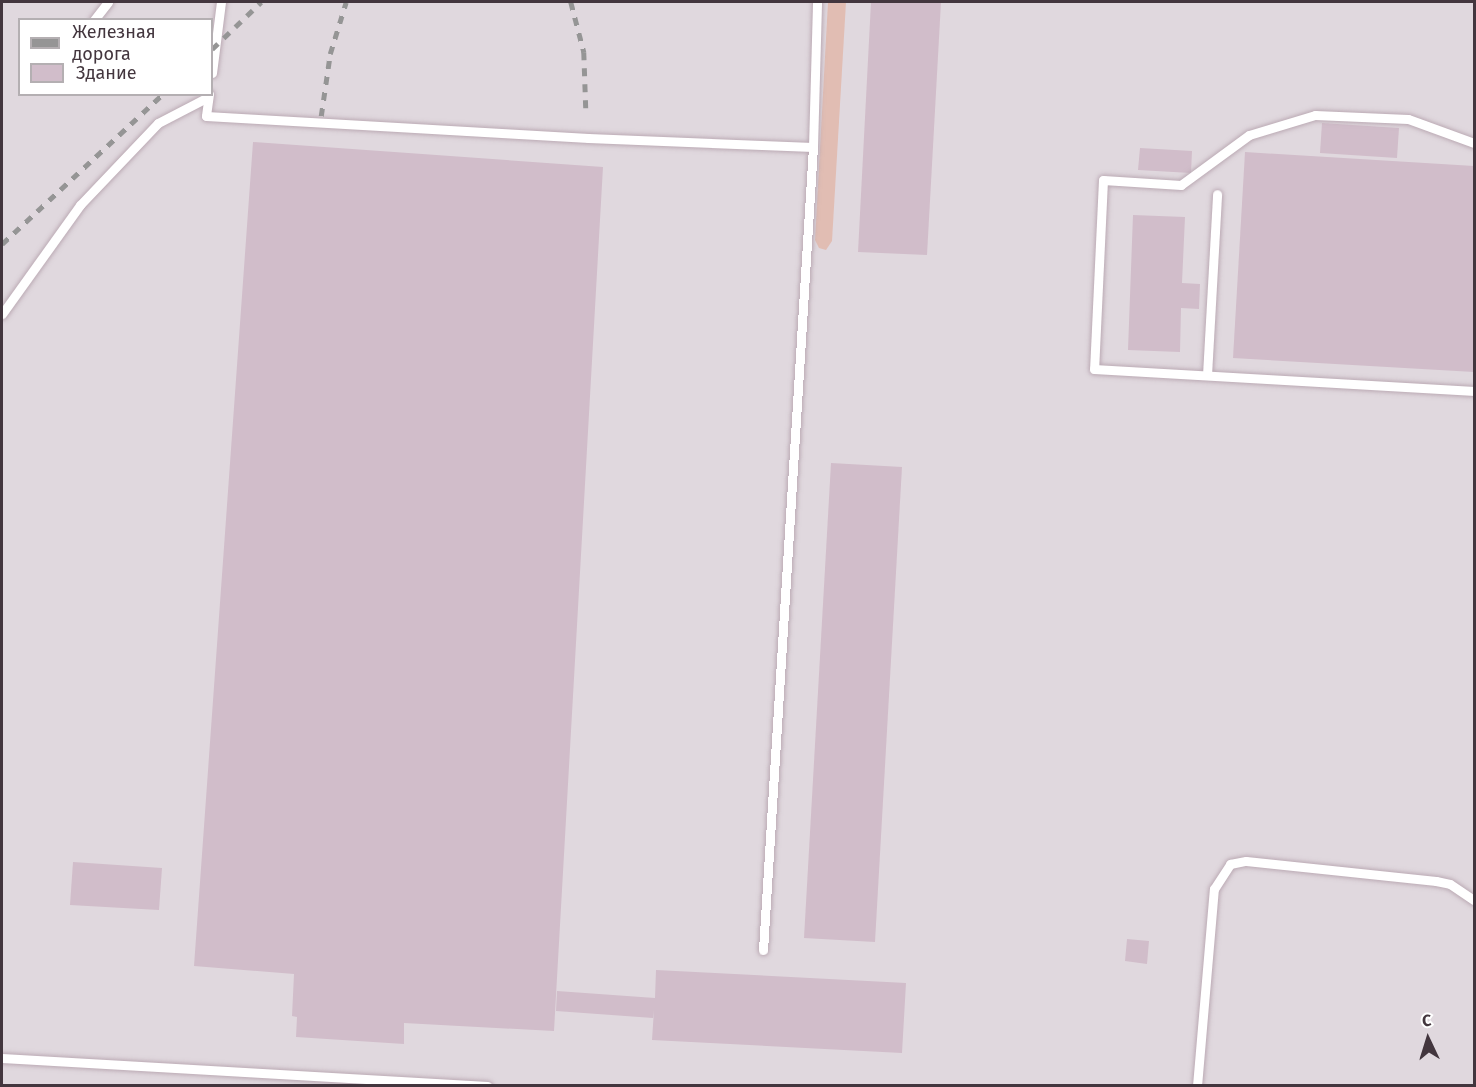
<!DOCTYPE html>
<meta charset="utf-8">
<style>
body{margin:0}
#map{position:relative;width:1476px;height:1087px;overflow:hidden;background:#f1e6ec;font-family:"Fira Sans",sans-serif}
div>[style]{position:absolute}
.industrial>*{inset:0;background:#e0d8de}
.green>*{inset:0;background:#e1bdb3}
.building>*{inset:0;background:#d1bdca}
.roads{filter:drop-shadow(0 0 2px #bbaab4) drop-shadow(0 0 2px #bbaab4)}
.service>*{height:9px;margin:-4.5px;padding:0 4.5px;transform-origin:4.5px;border-radius:4.5px;background:#fff}
.rail>*{height:4.5px;margin-top:-2.25px;transform-origin:0;background:repeating-linear-gradient(90deg,#959595 0 8px,transparent 0 16px)}
span{translate:-50% -50%;white-space:nowrap;text-align:center;line-height:1.15;-webkit-text-stroke:6px #fff;paint-order:stroke}
.frame{position:absolute;inset:0;border:3px solid #43363e;pointer-events:none}
.legend{position:absolute;left:18px;top:18px;width:195px;height:78px;box-sizing:border-box;background:#fff;border:2px solid #b4afb2;margin:0;padding:8px 10px;list-style:none;font-size:18px;color:#43363e}
.legend li{display:flex;align-items:center;gap:12px;height:30px}
.legend b{width:30px;border:2px solid #b4afb2}
.north{position:absolute;left:1398px;top:1009px;width:60px;height:60px;-webkit-text-stroke:4px #fff;paint-order:stroke;rotate:356deg;font-size:16px;font-weight:700;line-height:24px;text-align:center;color:#43363e}
.north::after{content:'';display:block;margin:auto;width:21px;height:27px;background:#43363e;clip-path:polygon(50% 0,100% 100%,50% 72%,0 100%)}
</style>
<div id="map">
<div class="industrial">
<div style="clip-path:polygon(evenodd,2px 2px,1474px 2px,1474px 1085px,2px 1086px,2px 2px,20px 20px,212px 20px,212px 94px,20px 94px,20px 20px)"></div>
</div>
<div class="green">
<div style="clip-path:polygon(828px 2px,846px 2px,832px 241px,826px 250px,819px 248px,815px 240px)"></div>
</div>
<div class="building">
<div style="clip-path:polygon(871px 2px,941px 2px,927px 255px,858px 252px)"></div>
<div style="clip-path:polygon(1322px 123px,1399px 128px,1397px 158px,1320px 153px)"></div>
<div style="clip-path:polygon(253px 142px,603px 167px,554px 1031px,404px 1023px,404px 1044px,296px 1037px,297px 1017px,292px 1016px,294px 974px,194px 966px)"></div>
<div style="clip-path:polygon(1140px 148px,1192px 151px,1191px 173px,1138px 170px)"></div>
<div style="clip-path:polygon(1245px 152px,1474px 166px,1474px 372px,1233px 358px)"></div>
<div style="clip-path:polygon(1133px 215px,1185px 217px,1182px 283px,1200px 284px,1199px 309px,1181px 308px,1180px 352px,1128px 350px)"></div>
<div style="clip-path:polygon(831px 463px,902px 467px,875px 942px,804px 938px)"></div>
<div style="clip-path:polygon(73px 862px,162px 868px,159px 910px,70px 905px)"></div>
<div style="clip-path:polygon(1127px 939px,1149px 941px,1147px 964px,1125px 961px)"></div>
<div style="clip-path:polygon(656px 970px,906px 983px,902px 1053px,652px 1040px,654px 1010px,653px 1018px,556px 1011px,557px 991px,655px 998px)"></div>
</div>
<div class="roads">
<div class="service">
<div style="left:94px;top:20px;width:23px;rotate:-52deg"></div>
<div style="left:212px;top:73px;width:72px;rotate:-82.8deg"></div>
<div style="left:209px;top:94px;width:22px;rotate:98deg"></div>
<div style="left:206px;top:116px;width:383px;rotate:3.3deg"></div>
<div style="left:588px;top:138px;width:225px;rotate:2.3deg"></div>
<div style="left:1474px;top:143px;width:70px;rotate:-160deg"></div>
<div style="left:1408px;top:119px;width:93px;rotate:-177.5deg"></div>
<div style="left:1315px;top:115px;width:69px;rotate:163.1deg"></div>
<div style="left:1249px;top:135px;width:84px;rotate:143.7deg"></div>
<div style="left:1181px;top:185px;width:78px;rotate:-176.3deg"></div>
<div style="left:1103px;top:180px;width:189px;rotate:92.7deg"></div>
<div style="left:1094px;top:369px;width:381px;rotate:3.3deg"></div>
<div style="left:2px;top:314px;width:134px;rotate:-54.4deg"></div>
<div style="left:80px;top:205px;width:113px;rotate:-46.4deg"></div>
<div style="left:158px;top:123px;width:56px;rotate:-27.5deg"></div>
<div style="left:1207px;top:375px;width:181px;rotate:-86.8deg"></div>
<div style="left:763px;top:950px;width:805px;rotate:-86.44deg"></div>
<div style="left:813px;top:147px;width:145px;rotate:-88.4deg"></div>
<div style="left:2px;top:1058px;width:486px;rotate:3.3deg"></div>
<div style="left:1197px;top:1086px;width:198px;rotate:-85.1deg"></div>
<div style="left:1214px;top:889px;width:30px;rotate:-57deg"></div>
<div style="left:1230px;top:864px;width:16px;rotate:-11deg"></div>
<div style="left:1246px;top:861px;width:191px;rotate:6deg"></div>
<div style="left:1436px;top:881px;width:14px;rotate:12deg"></div>
<div style="left:1450px;top:884px;width:29px;rotate:34deg"></div>
</div>
</div>
<div class="rail">
<div style="left:571px;top:2px;width:52px;rotate:75.4deg"></div>
<div style="left:584px;top:52px;width:56px;rotate:88deg"></div>
<div style="left:212px;top:49px;width:68px;rotate:-43.8deg"></div>
<div style="left:321px;top:116px;width:63px;rotate:-81.7deg"></div>
<div style="left:330px;top:54px;width:54px;rotate:-72.9deg"></div>
<div style="left:2px;top:244px;width:220px;rotate:-43deg"></div>
</div>
<div class="frame"></div>
<ul class="legend">
<li><b style="height:8px;background:#959595"></b>Железная дорога</li>
<li><b style="height:16px;background:#d1bdca"></b>Здание</li>
</ul>
<div class="north">С</div>
</div>
